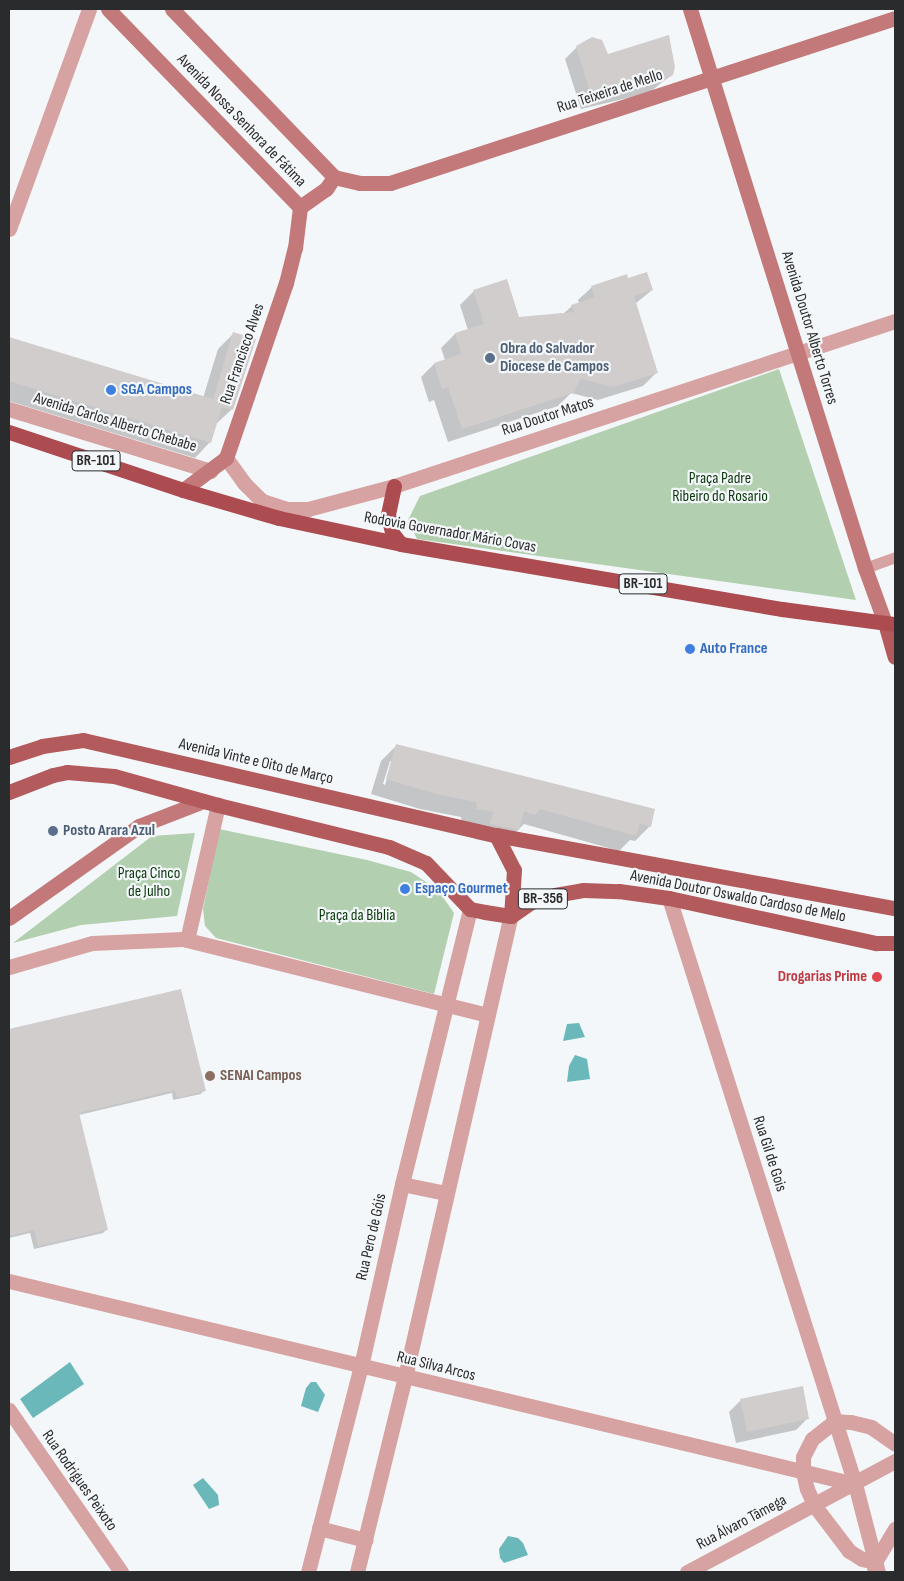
<!DOCTYPE html>
<meta charset="utf-8">
<style>
body{margin:0}
#map{position:relative;width:904px;height:1581px;overflow:hidden;background:#f4f7f9;font-family:"Sofia Sans Condensed",sans-serif}
div>[style]{position:absolute}
.green>*{inset:0;background:#b2d0b0}
.water>*{inset:0;background:#6ab8ba}
.shadow>*{inset:0;background:#0003}
.building>*{inset:0;background:#d1cdcc}
.service>*{height:11px;margin:-5.5px;padding:0 5.5px;transform-origin:5.5px;border-radius:5.5px;background:#d6a3a2}
.minor>*{height:15px;margin:-7.5px;padding:0 7.5px;transform-origin:7.5px;border-radius:7.5px;background:#d6a3a2}
.secondary>*{height:15px;margin:-7.5px;padding:0 7.5px;transform-origin:7.5px;border-radius:7.5px;background:#c37979}
.primary>*{height:15px;margin:-7.5px;padding:0 7.5px;transform-origin:7.5px;border-radius:7.5px;background:#b35a5c}
.trunk>*{height:15px;margin:-7.5px;padding:0 7.5px;transform-origin:7.5px;border-radius:7.5px;background:#ac4b50}
.dots>*{width:14px;height:14px;translate:-50% -50%;box-sizing:border-box;border:2px solid #f4f7f9;border-radius:50%}
span{translate:-50% -50%;white-space:nowrap;text-align:center;line-height:1.15;-webkit-text-stroke:4.5px #f4f7f9;paint-order:stroke}
.shield-label span{padding:1px 4px;background:#f4f7f9;border:1px solid;border-radius:4px;-webkit-text-stroke-width:0}
.shield-label{font-size:15px;color:#2a2b2c;font-weight:700}
.street-label{font-size:16px;color:#2a2b2c}
.service-label{font-size:16px;color:#4e5e75;font-weight:700}
.left{translate:0 -50%;text-align:left}
.shop-label{font-size:16px;color:#366cbe;font-weight:700}
.park-label{font-size:16px;color:#0a370c}
.health-label{font-size:16px;color:#be3a42;font-weight:700}
.right{translate:-100% -50%;text-align:right}
.education-label{font-size:16px;color:#785e54;font-weight:700}
.frame{position:absolute;inset:0;border:10px solid #2a2b2c;pointer-events:none}
</style>
<div id="map">
<div class="green">
<div style="clip-path:polygon(779px 369px,856px 600px,417px 539px,408px 520px,420px 496px)"></div>
<div style="clip-path:polygon(219px 829px,367px 860px,411px 872px,438px 890px,454px 913px,434px 994px,216px 938px,205px 926px,203px 909px)"></div>
<div style="clip-path:polygon(195px 833px,177px 916px,81px 925px,13px 943px,152px 836px)"></div>
</div>
<div class="water">
<div style="clip-path:polygon(579px 1023px,585px 1037px,563px 1041px,567px 1024px)"></div>
<div style="clip-path:polygon(575px 1055px,587px 1059px,590px 1079px,567px 1082px,569px 1066px)"></div>
<div style="clip-path:polygon(70px 1362px,84px 1384px,33px 1418px,20px 1399px)"></div>
<div style="clip-path:polygon(311px 1382px,316px 1382px,325px 1395px,318px 1412px,301px 1406px,306px 1388px)"></div>
<div style="clip-path:polygon(203px 1478px,218px 1495px,219px 1505px,209px 1509px,193px 1485px)"></div>
<div style="clip-path:polygon(508px 1536px,518px 1538px,523px 1543px,528px 1555px,504px 1563px,500px 1558px,499px 1549px)"></div>
</div>
<div class="shadow">
<div style="clip-path:polygon(577px 47px,607px 56px,672px 74px,649px 93px,581px 109px,565px 59px)"></div>
<div style="clip-path:polygon(627px 280px,652px 290px,635px 304px,657px 372px,643px 386px,598px 400px,571px 393px,558px 406px,448px 442px,434px 400px,429px 402px,421px 377px,434px 364px,445px 360px,441px 348px,455px 334px,468px 330px,460px 305px,474px 291px,518px 318px,563px 314px,572px 306px,579px 303px,578px 300px,592px 287px)"></div>
<div style="clip-path:polygon(233px 334px,232px 409px,215px 425px,210px 442px,195px 458px,9px 401px,9px 338px,203px 398px,218px 349px)"></div>
<div style="clip-path:polygon(evenodd,397px 745px,650px 826px,635px 841px,630px 840px,619px 851px,524px 824px,503px 845px,475px 839px,478px 827px,462px 824px,461px 817px,420px 809px,371px 794px,381px 761px,397px 745px,390px 761px,392px 761px,385px 785px,383px 784px,390px 761px)"></div>
<div style="clip-path:polygon(180px 990px,204px 1090px,201px 1094px,173px 1100px,172px 1093px,79px 1115px,106px 1230px,103px 1233px,34px 1249px,30px 1233px,9px 1238px,9px 1031px)"></div>
<div style="clip-path:polygon(741px 1400px,808px 1418px,796px 1430px,736px 1443px,729px 1412px)"></div>
</div>
<div class="building">
<div style="clip-path:polygon(669px 35px,675px 67px,673px 75px,662px 82px,592px 98px,576px 46px,592px 37px,602px 40px,608px 54px)"></div>
<div style="clip-path:polygon(647px 272px,653px 290px,634px 296px,658px 373px,613px 387px,581px 379px,573px 393px,462px 429px,448px 387px,442px 389px,434px 363px,461px 354px,455px 333px,484px 324px,473px 290px,507px 279px,519px 317px,574px 312px,571px 305px,595px 297px,591px 286px,627px 274px,628px 278px)"></div>
<div style="clip-path:polygon(233px 332px,256px 339px,233px 410px,222px 407px,211px 443px,9px 381px,9px 337px,213px 399px)"></div>
<div style="clip-path:polygon(396px 744px,655px 809px,651px 827px,640px 823px,636px 836px,540px 809px,535px 815px,524px 811px,519px 830px,490px 824px,493px 812px,477px 809px,476px 802px,436px 794px,386px 779px)"></div>
<div style="clip-path:polygon(181px 989px,206px 1091px,177px 1098px,175px 1090px,79px 1113px,108px 1230px,38px 1246px,34px 1230px,9px 1236px,9px 1029px)"></div>
<div style="clip-path:polygon(803px 1386px,809px 1419px,747px 1432px,740px 1399px)"></div>
</div>
<div class="service">
<div style="left:865px;top:568px;width:32px;rotate:-20deg"></div>
</div>
<div class="minor">
<div style="left:9px;top:229px;width:234px;rotate:-70deg"></div>
<div style="left:9px;top:409px;width:211px;rotate:17.1deg"></div>
<div style="left:226px;top:458px;width:31px;rotate:54deg"></div>
<div style="left:244px;top:483px;width:25px;rotate:45deg"></div>
<div style="left:262px;top:501px;width:25px;rotate:18deg"></div>
<div style="left:286px;top:509px;width:22px"></div>
<div style="left:308px;top:509px;width:89px;rotate:-15deg"></div>
<div style="left:394px;top:486px;width:527px;rotate:-18.23deg"></div>
<div style="left:669px;top:898px;width:615px;rotate:72.39deg"></div>
<div style="left:855px;top:1484px;width:91px;rotate:75.4deg"></div>
<div style="left:187px;top:940px;width:139px;rotate:-77.1deg"></div>
<div style="left:9px;top:967px;width:86px;rotate:-16.1deg"></div>
<div style="left:92px;top:943px;width:91px;rotate:-2.5deg"></div>
<div style="left:183px;top:939px;width:314px;rotate:14deg"></div>
<div style="left:402px;top:1184px;width:45px;rotate:11.6deg"></div>
<div style="left:9px;top:1281px;width:870px;rotate:13.49deg"></div>
<div style="left:9px;top:1410px;width:197px;rotate:55.3deg"></div>
<div style="left:835px;top:1421px;width:29px;rotate:142deg"></div>
<div style="left:812px;top:1439px;width:20px;rotate:117deg"></div>
<div style="left:803px;top:1457px;width:15px;rotate:90deg"></div>
<div style="left:803px;top:1472px;width:17px;rotate:77deg"></div>
<div style="left:807px;top:1489px;width:17px;rotate:66deg"></div>
<div style="left:814px;top:1505px;width:58px;rotate:52.7deg"></div>
<div style="left:849px;top:1551px;width:15px;rotate:32deg"></div>
<div style="left:862px;top:1559px;width:13px;rotate:13deg"></div>
<div style="left:835px;top:1421px;width:16px;rotate:4deg"></div>
<div style="left:851px;top:1422px;width:21px;rotate:14deg"></div>
<div style="left:871px;top:1427px;width:29px;rotate:35deg"></div>
<div style="left:319px;top:1528px;width:48px;rotate:14.6deg"></div>
<div style="left:874px;top:1568px;width:6px;rotate:-81deg"></div>
<div style="left:875px;top:1562px;width:39px;rotate:-59deg"></div>
<div style="left:308px;top:1572px;width:213px;rotate:-75.6deg"></div>
<div style="left:361px;top:1366px;width:187px;rotate:-77.3deg"></div>
<div style="left:402px;top:1184px;width:283px;rotate:-76.1deg"></div>
<div style="left:357px;top:1572px;width:201px;rotate:-76.2deg"></div>
<div style="left:405px;top:1377px;width:473px;rotate:-77.1deg"></div>
<div style="left:687px;top:1572px;width:236px;rotate:-28.1deg"></div>
</div>
<div class="secondary">
<div style="left:108px;top:9px;width:276px;rotate:45.9deg"></div>
<div style="left:172px;top:9px;width:233px;rotate:46deg"></div>
<div style="left:690px;top:9px;width:586px;rotate:72.62deg"></div>
<div style="left:865px;top:568px;width:59px;rotate:70deg"></div>
<div style="left:334px;top:177px;width:27px;rotate:13deg"></div>
<div style="left:360px;top:183px;width:30px"></div>
<div style="left:390px;top:183px;width:531px;rotate:-18.09deg"></div>
<div style="left:300px;top:207px;width:32px;rotate:-35deg"></div>
<div style="left:326px;top:189px;width:14px;rotate:-56deg"></div>
<div style="left:183px;top:490px;width:54px;rotate:-36.7deg"></div>
<div style="left:226px;top:458px;width:185px;rotate:-71.1deg"></div>
<div style="left:286px;top:283px;width:36px;rotate:-76deg"></div>
<div style="left:295px;top:248px;width:41px;rotate:-83deg"></div>
<div style="left:9px;top:918px;width:159px;rotate:-35.3deg"></div>
<div style="left:139px;top:826px;width:69px;rotate:-21.3deg"></div>
</div>
<div class="primary">
<div style="left:885px;top:623px;width:35px;rotate:74deg"></div>
<div style="left:9px;top:757px;width:35px;rotate:-18deg"></div>
<div style="left:42px;top:746px;width:41px;rotate:-8.3deg"></div>
<div style="left:83px;top:740px;width:424px;rotate:13deg"></div>
<div style="left:496px;top:835px;width:406px;rotate:10.4deg"></div>
<div style="left:9px;top:792px;width:47px;rotate:-21.1deg"></div>
<div style="left:53px;top:775px;width:14px;rotate:-12deg"></div>
<div style="left:67px;top:772px;width:47px;rotate:4.9deg"></div>
<div style="left:114px;top:776px;width:108px;rotate:15.6deg"></div>
<div style="left:218px;top:805px;width:176px;rotate:13.8deg"></div>
<div style="left:389px;top:847px;width:40px;rotate:23.4deg"></div>
<div style="left:426px;top:863px;width:64px;rotate:46.3deg"></div>
<div style="left:470px;top:909px;width:15px;rotate:11deg"></div>
<div style="left:485px;top:912px;width:26px;rotate:9deg"></div>
<div style="left:511px;top:916px;width:24px;rotate:-35deg"></div>
<div style="left:531px;top:902px;width:25px;rotate:-16deg"></div>
<div style="left:555px;top:895px;width:28px;rotate:-10deg"></div>
<div style="left:583px;top:890px;width:36px;rotate:2deg"></div>
<div style="left:619px;top:891px;width:50px;rotate:8deg"></div>
<div style="left:669px;top:898px;width:212px;rotate:12.3deg"></div>
<div style="left:876px;top:943px;width:19px"></div>
<div style="left:496px;top:835px;width:39px;rotate:63deg"></div>
<div style="left:514px;top:870px;width:46px;rotate:93.7deg"></div>
</div>
<div class="trunk">
<div style="left:9px;top:432px;width:183px;rotate:18.4deg"></div>
<div style="left:183px;top:490px;width:100px;rotate:16.3deg"></div>
<div style="left:279px;top:518px;width:125px;rotate:12deg"></div>
<div style="left:401px;top:544px;width:387px;rotate:9.7deg"></div>
<div style="left:782px;top:609px;width:114px;rotate:7.6deg"></div>
<div style="left:394px;top:486px;width:30px;rotate:102deg"></div>
<div style="left:388px;top:515px;width:18px;rotate:77deg"></div>
<div style="left:392px;top:533px;width:14px;rotate:51deg"></div>
</div>
<div class="dots">
<div style="left:490px;top:358px;background:#5c6f8a"></div>
<div style="left:111px;top:390px;background:#3f7fe0"></div>
<div style="left:690px;top:649px;background:#3f7fe0"></div>
<div style="left:53px;top:831px;background:#5c6f8a"></div>
<div style="left:405px;top:889px;background:#3f7fe0"></div>
<div style="left:877px;top:977px;background:#e0444e"></div>
<div style="left:210px;top:1076px;background:#8d6e63"></div>
</div>
<div class="shield-label">
<span style="left:96px;top:461px">BR-101</span>
<span style="left:643px;top:584px">BR-101</span>
<span style="left:543px;top:899px">BR-356</span>
</div>
<div class="street-label">
<span style="left:610px;top:92px;rotate:-18deg">Rua Teixeira de Mello</span>
<span style="left:241px;top:121px;rotate:46deg">Avenida Nossa Senhora de Fátima</span>
<span style="left:809px;top:328px;rotate:73deg">Avenida Doutor Alberto Torres</span>
<span style="left:243px;top:354px;rotate:-71deg">Rua Francisco Alves</span>
<span style="left:548px;top:417px;rotate:-18deg">Rua Doutor Matos</span>
<span style="left:115px;top:423px;rotate:17deg">Avenida Carlos Alberto Chebabe</span>
<span style="left:450px;top:533px;rotate:10deg">Rodovia Governador Mário Covas</span>
<span style="left:256px;top:762px;rotate:13deg">Avenida Vinte e Oito de Março</span>
<span style="left:738px;top:897px;rotate:11deg">Avenida Doutor Oswaldo Cardoso de Melo</span>
<span style="left:769px;top:1154px;rotate:72deg">Rua Gil de Gois</span>
<span style="left:372px;top:1237px;rotate:-77deg">Rua Pero de Góis</span>
<span style="left:436px;top:1367px;rotate:14deg">Rua Silva Arcos</span>
<span style="left:79px;top:1481px;rotate:55deg">Rua Rodrigues Peixoto</span>
<span style="left:742px;top:1523px;rotate:-28deg">Rua Álvaro Tâmega</span>
</div>
<div class="service-label">
<span class="left" style="left:500px;top:358px">Obra do Salvador<br>Diocese de Campos</span>
<span class="left" style="left:63px;top:831px">Posto Arara Azul</span>
</div>
<div class="shop-label">
<span class="left" style="left:121px;top:390px">SGA Campos</span>
<span class="left" style="left:700px;top:649px">Auto France</span>
<span class="left" style="left:415px;top:889px">Espaço Gourmet</span>
</div>
<div class="park-label">
<span style="left:720px;top:488px">Praça Padre<br>Ribeiro do Rosario</span>
<span style="left:149px;top:883px">Praça Cinco<br>de Julho</span>
<span style="left:357px;top:916px">Praça da Bíblia</span>
</div>
<div class="health-label">
<span class="right" style="left:867px;top:977px">Drogarias Prime</span>
</div>
<div class="education-label">
<span class="left" style="left:220px;top:1076px">SENAI Campos</span>
</div>
<div class="frame"></div>
</div>
